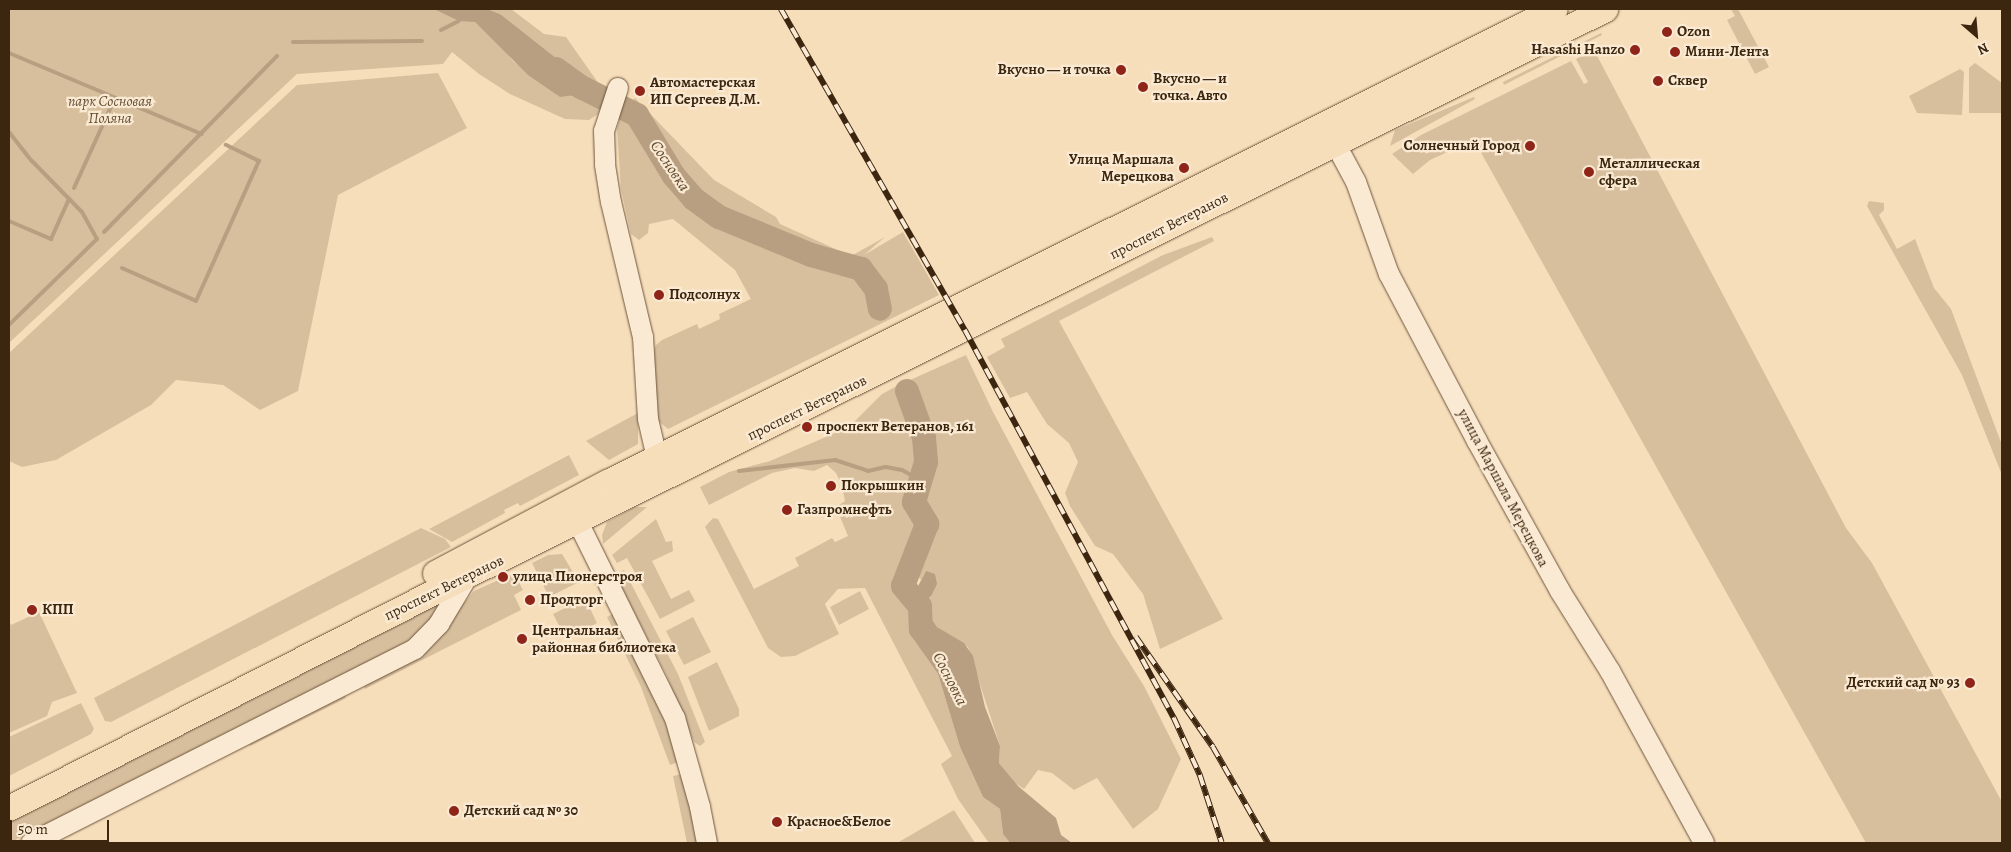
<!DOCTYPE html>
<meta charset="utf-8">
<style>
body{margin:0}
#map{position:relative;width:2011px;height:852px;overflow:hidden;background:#f7debb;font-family:Alegreya,serif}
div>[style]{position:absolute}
.green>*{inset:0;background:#d7bf9e}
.water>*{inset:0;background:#b89f81}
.stream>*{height:4px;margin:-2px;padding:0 2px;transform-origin:2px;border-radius:2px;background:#b89f81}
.river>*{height:24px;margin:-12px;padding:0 12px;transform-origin:12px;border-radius:12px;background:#b89f81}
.roads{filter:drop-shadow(0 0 1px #6c543a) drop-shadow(0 0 1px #6c543a)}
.minor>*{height:20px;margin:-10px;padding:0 10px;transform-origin:10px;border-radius:10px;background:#faead3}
.major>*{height:25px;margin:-12.5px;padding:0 12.5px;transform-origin:12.5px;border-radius:12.5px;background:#f7debb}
.rail>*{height:5.5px;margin-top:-2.75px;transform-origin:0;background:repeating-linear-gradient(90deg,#faead3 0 11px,#3d260f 0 22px);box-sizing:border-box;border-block:1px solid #3d260f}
.dots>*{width:14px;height:14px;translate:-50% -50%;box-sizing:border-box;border:2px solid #faead3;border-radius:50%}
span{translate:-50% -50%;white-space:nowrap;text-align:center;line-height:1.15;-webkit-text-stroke:4.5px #faead3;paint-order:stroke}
.poi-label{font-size:15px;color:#3d260f;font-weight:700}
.left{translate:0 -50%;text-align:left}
.right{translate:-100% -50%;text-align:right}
.park-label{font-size:15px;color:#644c33;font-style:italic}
.street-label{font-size:15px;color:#3d260f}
.water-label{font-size:16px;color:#624a31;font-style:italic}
.frame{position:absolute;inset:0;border:10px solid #3d260f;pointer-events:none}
.north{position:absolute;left:1951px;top:10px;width:50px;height:50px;-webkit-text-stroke:4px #faead3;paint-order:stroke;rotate:153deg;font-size:14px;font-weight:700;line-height:20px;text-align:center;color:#3d260f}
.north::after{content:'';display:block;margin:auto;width:18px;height:22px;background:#3d260f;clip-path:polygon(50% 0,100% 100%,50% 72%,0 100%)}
.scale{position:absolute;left:10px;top:820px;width:99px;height:22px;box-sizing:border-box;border:2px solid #3d260f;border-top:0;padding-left:6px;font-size:15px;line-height:18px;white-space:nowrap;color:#3d260f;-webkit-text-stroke:4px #faead3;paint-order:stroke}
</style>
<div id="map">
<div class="green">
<div style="clip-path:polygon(9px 9px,473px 9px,475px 22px,496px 40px,513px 61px,560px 97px,500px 14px,487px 9px,511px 9px,544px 34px,566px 37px,606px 94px,598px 114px,589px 120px,565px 119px,510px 94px,479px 74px,452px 52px,443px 64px,297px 74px,9px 343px)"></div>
<div style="clip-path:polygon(1731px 9px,1738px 9px,1769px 67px,1755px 74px,1727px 20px,1735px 16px)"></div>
<div style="clip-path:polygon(1601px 33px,1602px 35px,1504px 85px,1503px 82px)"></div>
<div style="clip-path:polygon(1594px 50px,1846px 528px,1872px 563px,2002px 802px,2002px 843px,1866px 843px,1474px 140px,1430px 160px,1413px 174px,1392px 154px,1421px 135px,1571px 61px,1584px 84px,1588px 82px,1576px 59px)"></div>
<div style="clip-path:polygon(1975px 63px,2002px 83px,2002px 113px,1969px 113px,1969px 68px)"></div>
<div style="clip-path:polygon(1960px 69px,1964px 72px,1962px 115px,1917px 113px,1909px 96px)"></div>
<div style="clip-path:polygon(438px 73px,467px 128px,338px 195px,298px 391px,260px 410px,223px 385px,176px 380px,151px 405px,56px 460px,22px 467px,9px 461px,9px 353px,297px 85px)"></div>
<div style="clip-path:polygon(1474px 97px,1475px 99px,1390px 146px,1395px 130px)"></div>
<div style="clip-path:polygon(635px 98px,714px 180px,776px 217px,780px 224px,851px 256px,885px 237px,864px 255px,903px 232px,939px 295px,668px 429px,657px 420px,652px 355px,656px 345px,662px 340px,697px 324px,699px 329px,720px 319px,719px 314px,751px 299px,735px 270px,673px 219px,649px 224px,648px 233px,639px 240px,631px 234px,621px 189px,617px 129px,621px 113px)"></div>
<div style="clip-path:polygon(1869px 201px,1884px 203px,1884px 210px,1879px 215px,1897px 249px,1915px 239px,1934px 288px,1951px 309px,2002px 445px,2002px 475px,1962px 375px,1867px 206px)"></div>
<div style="clip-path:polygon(1212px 237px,1214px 241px,1059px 321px,1223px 619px,1160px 649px,1143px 594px,1113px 554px,1095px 546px,1070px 506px,1065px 493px,1078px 462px,1069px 443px,1047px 424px,1027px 392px,1010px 398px,987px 357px,1005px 347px,1001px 339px,1163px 255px)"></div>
<div style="clip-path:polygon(966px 355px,993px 412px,1112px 635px,1144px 686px,1181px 759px,1158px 809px,1133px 829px,1097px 778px,1074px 790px,1052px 773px,1038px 770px,1024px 789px,1015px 783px,999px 763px,1000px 746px,968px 647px,937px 627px,923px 606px,931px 596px,926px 571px,921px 580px,916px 574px,934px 523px,919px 501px,935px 459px,910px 380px)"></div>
<div style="clip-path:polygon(897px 386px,922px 457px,920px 479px,911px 502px,923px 524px,911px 563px,898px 586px,914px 601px,911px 616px,917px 644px,938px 674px,960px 747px,983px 797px,1000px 809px,1003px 834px,1010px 843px,989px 843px,958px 799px,941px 764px,952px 756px,865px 588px,838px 589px,825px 604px,839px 634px,795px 656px,781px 657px,768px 648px,705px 527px,713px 518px,718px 519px,754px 589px,799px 566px,795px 558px,832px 538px,835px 542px,848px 536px,836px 507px,845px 501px,842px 486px,836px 473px,827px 465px,814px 471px,795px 468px,772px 473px,709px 505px,700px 487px,729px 472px,770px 461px,849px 427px,882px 394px)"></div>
<div style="clip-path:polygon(638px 413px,638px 444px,609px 460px,586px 441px)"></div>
<div style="clip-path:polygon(569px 455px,579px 475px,520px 506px,518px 503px,504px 510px,505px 513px,452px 542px,429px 529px)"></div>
<div style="clip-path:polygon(635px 507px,647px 507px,603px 544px,602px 535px,607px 522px)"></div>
<div style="clip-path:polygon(656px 519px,666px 542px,672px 541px,673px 551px,652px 561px,671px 599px,689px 590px,695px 601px,660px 619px,627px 558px,617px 563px,612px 555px)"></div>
<div style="clip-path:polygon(421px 528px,445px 539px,451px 547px,111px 722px,105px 721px,94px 698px)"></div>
<div style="clip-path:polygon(562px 554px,579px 582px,549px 597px,532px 563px,548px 555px)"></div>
<div style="clip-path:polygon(624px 570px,678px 674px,705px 742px,700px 746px,694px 742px,666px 674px,615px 575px)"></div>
<div style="clip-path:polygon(514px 573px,523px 590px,514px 595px,521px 610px,365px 689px,362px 683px,432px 642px,474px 591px)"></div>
<div style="clip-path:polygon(860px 591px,869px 609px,839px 625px,830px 607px)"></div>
<div style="clip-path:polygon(585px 598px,597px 623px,566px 639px,553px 614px)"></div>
<div style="clip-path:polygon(440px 603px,441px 607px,414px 640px,9px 843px,9px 814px)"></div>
<div style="clip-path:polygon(39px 612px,77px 693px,52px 702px,47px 716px,9px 733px,9px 621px,11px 625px)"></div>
<div style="clip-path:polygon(615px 613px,666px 721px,678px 762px,670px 765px,641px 687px,607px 617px)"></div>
<div style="clip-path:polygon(693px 617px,711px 652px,684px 665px,666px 631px)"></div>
<div style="clip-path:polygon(717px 662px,739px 709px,739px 716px,709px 731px,688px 677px)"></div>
<div style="clip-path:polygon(343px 692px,346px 698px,250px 746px,248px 740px)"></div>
<div style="clip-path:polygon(81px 703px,94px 729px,91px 734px,9px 776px,9px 737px)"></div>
<div style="clip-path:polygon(682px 774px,691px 808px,697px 843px,687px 843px,673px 776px)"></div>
<div style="clip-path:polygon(954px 810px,975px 843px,897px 843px)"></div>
</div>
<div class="water">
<div style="clip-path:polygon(434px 9px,487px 9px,500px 14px,576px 74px,581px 87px,575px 95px,560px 97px,528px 75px,475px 22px,459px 21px)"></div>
<div style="clip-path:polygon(926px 571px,935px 574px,937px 584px,931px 596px,920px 606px,908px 593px,917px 588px)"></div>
<div style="clip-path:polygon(923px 606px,937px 627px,964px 643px,973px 656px,985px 707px,1000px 746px,999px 763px,1018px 786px,1056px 818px,1061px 835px,1072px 843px,1010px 843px,1003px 834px,1000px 809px,983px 797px,960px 747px,938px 674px,917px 644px,911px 616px,919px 614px)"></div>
</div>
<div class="stream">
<div style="left:441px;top:30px;width:20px;rotate:-27deg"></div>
<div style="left:293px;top:42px;width:129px;rotate:-0.4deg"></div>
<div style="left:9px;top:53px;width:209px;rotate:22.8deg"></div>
<div style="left:9px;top:132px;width:37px;rotate:52deg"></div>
<div style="left:32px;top:161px;width:71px;rotate:45.6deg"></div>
<div style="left:82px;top:212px;width:31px;rotate:61deg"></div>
<div style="left:97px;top:239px;width:123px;rotate:135.7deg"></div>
<div style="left:74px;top:188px;width:99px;rotate:-65.5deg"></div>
<div style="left:9px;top:221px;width:46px;rotate:23.2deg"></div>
<div style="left:51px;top:239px;width:44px;rotate:-65.8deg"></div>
<div style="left:104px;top:232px;width:247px;rotate:-45.5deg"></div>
<div style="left:122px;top:268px;width:81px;rotate:24deg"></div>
<div style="left:196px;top:301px;width:154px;rotate:-65.8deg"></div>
<div style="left:259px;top:161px;width:37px;rotate:-154deg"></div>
<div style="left:739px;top:471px;width:97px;rotate:-6.5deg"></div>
<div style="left:835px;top:460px;width:35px;rotate:18deg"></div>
<div style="left:868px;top:471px;width:18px;rotate:-13deg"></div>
<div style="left:886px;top:467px;width:16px;rotate:11deg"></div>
<div style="left:902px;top:470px;width:23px;rotate:29deg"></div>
</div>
<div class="river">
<div style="left:556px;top:69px;width:31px;rotate:36deg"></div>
<div style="left:581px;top:87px;width:63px;rotate:26.6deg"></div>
<div style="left:637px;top:115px;width:71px;rotate:58.8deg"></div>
<div style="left:674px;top:176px;width:30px;rotate:49deg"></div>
<div style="left:694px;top:199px;width:31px;rotate:36deg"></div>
<div style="left:719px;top:217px;width:100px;rotate:22.4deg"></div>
<div style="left:811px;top:255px;width:52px;rotate:15.6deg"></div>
<div style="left:861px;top:269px;width:25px;rotate:53deg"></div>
<div style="left:876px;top:289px;width:20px;rotate:79deg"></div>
<div style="left:907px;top:391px;width:50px;rotate:70.1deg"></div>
<div style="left:924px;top:438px;width:24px;rotate:85deg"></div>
<div style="left:926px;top:462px;width:42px;rotate:106.7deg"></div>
<div style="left:914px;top:502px;width:26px;rotate:59deg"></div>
<div style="left:927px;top:524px;width:66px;rotate:111.2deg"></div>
<div style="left:903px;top:586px;width:26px;rotate:50deg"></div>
<div style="left:920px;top:606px;width:23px;rotate:88deg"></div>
<div style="left:921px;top:629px;width:17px;rotate:54deg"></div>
</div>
<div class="roads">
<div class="minor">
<div style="left:618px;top:88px;width:45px;rotate:108deg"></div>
<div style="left:604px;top:131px;width:34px;rotate:88deg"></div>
<div style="left:605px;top:165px;width:37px;rotate:81deg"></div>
<div style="left:611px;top:202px;width:139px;rotate:76.7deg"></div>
<div style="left:643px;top:337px;width:82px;rotate:86.5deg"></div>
<div style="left:648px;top:419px;width:39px;rotate:77deg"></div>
<div style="left:1328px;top:130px;width:59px;rotate:61.7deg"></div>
<div style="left:1356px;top:182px;width:98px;rotate:70.3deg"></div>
<div style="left:1389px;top:274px;width:189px;rotate:62.2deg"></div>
<div style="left:1477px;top:441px;width:171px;rotate:61deg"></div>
<div style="left:1560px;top:591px;width:94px;rotate:58deg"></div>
<div style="left:1610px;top:671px;width:196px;rotate:61.3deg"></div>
<div style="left:570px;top:506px;width:237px;rotate:63.7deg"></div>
<div style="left:675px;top:718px;width:92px;rotate:74.3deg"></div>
<div style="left:700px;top:807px;width:37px;rotate:79deg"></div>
<div style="left:31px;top:843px;width:430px;rotate:-26.8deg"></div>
<div style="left:415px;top:649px;width:35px;rotate:-46deg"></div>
<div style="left:439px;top:624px;width:58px;rotate:-59deg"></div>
</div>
<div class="major">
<div style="left:435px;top:573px;width:195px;rotate:-27.9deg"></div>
<div style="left:607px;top:482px;width:1059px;rotate:-26.52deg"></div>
<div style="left:9px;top:808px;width:516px;rotate:-26.96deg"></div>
<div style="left:469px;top:574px;width:1269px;rotate:-26.44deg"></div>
</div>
</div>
<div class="rail">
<div style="left:781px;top:9px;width:370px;rotate:60.2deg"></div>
<div style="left:965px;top:330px;width:441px;rotate:61.7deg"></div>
<div style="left:1174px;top:718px;width:63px;rotate:65.5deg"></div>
<div style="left:1200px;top:775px;width:71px;rotate:72.1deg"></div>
<div style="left:1136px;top:637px;width:134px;rotate:55deg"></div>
<div style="left:1213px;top:747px;width:111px;rotate:60.2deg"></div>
</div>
<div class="dots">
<div style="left:1667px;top:32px;background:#8f2418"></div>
<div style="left:1635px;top:50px;background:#8f2418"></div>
<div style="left:1675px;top:52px;background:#8f2418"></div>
<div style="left:1121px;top:70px;background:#8f2418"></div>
<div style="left:1658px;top:81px;background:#8f2418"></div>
<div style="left:1143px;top:87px;background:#8f2418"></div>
<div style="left:640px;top:91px;background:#8f2418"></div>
<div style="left:1530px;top:146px;background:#8f2418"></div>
<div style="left:1184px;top:168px;background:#8f2418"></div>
<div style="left:1589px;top:172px;background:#8f2418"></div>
<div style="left:659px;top:295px;background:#8f2418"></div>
<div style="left:807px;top:427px;background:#8f2418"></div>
<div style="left:831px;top:486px;background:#8f2418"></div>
<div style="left:787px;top:510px;background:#8f2418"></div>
<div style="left:503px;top:577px;background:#8f2418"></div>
<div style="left:530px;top:600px;background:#8f2418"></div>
<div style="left:32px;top:610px;background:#8f2418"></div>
<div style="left:522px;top:639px;background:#8f2418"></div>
<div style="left:1970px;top:683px;background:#8f2418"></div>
<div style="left:454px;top:811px;background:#8f2418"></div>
<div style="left:777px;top:822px;background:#8f2418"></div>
</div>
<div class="poi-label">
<span class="left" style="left:1677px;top:32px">Ozon</span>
<span class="right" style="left:1625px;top:50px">Hasashi Hanzo</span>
<span class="left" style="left:1685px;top:52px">Мини-Лента</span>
<span class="right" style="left:1111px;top:70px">Вкусно — и точка</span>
<span class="left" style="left:1153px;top:87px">Вкусно — и<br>точка. Авто</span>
<span class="left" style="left:1668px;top:81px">Сквер</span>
<span class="left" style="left:650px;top:91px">Автомастерская<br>ИП Сергеев Д.М.</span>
<span class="right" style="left:1520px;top:146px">Солнечный Город</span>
<span class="right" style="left:1174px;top:168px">Улица Маршала<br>Мерецкова</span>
<span class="left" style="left:1599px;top:172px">Металлическая<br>сфера</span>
<span class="left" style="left:669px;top:295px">Подсолнух</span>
<span class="left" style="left:817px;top:427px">проспект Ветеранов, 161</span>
<span class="left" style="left:841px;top:486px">Покрышкин</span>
<span class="left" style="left:797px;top:510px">Газпромнефть</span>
<span class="left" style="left:513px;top:577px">улица Пионерстроя</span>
<span class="left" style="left:540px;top:600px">Продторг</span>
<span class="left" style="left:42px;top:610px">КПП</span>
<span class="left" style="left:532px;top:639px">Центральная<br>районная библиотека</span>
<span class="right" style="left:1960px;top:683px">Детский сад № 93</span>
<span class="left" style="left:464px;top:811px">Детский сад № 30</span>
<span class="left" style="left:787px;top:822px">Красное&amp;Белое</span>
</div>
<div class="park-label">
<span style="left:110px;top:110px">парк Сосновая<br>Поляна</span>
</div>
<div class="street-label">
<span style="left:1169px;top:226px;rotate:-27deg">проспект Ветеранов</span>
<span style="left:807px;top:408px;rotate:-26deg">проспект Ветеранов</span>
<span style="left:1503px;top:488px;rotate:62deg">улица Маршала Мерецкова</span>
<span style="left:444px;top:588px;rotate:-26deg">проспект Ветеранов</span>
</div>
<div class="water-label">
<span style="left:670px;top:166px;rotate:56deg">Сосновка</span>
<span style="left:950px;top:679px;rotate:63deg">Сосновка</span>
</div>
<div class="frame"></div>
<div class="north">N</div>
<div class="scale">50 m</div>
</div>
